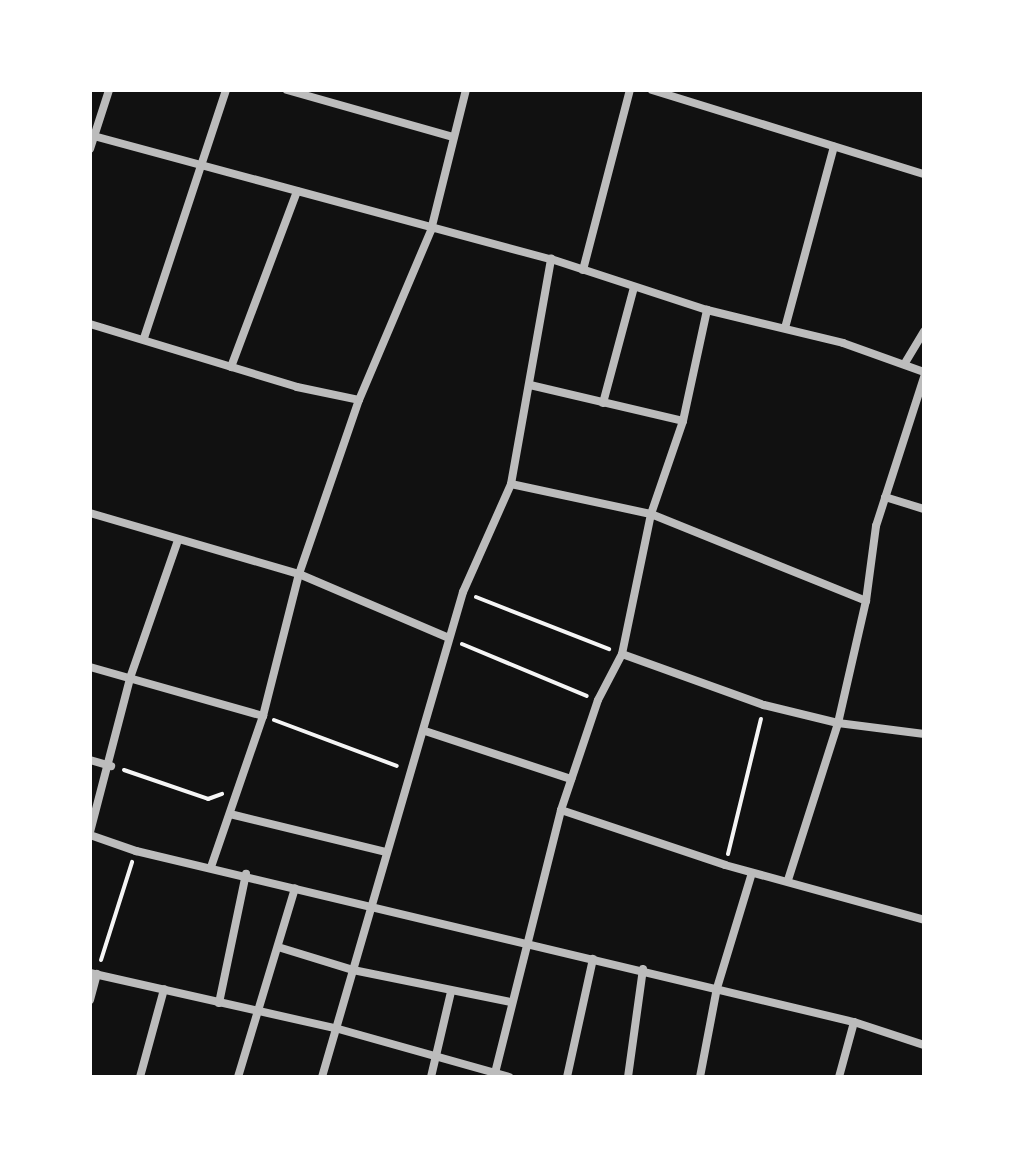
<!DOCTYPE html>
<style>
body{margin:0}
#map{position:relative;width:1014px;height:1167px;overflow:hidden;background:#111;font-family:Lato,sans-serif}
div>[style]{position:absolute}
.path>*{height:4px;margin:-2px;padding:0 2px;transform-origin:2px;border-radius:2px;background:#f5f5f5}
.minor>*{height:8px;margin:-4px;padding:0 4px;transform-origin:4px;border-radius:4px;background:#bcbcbc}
span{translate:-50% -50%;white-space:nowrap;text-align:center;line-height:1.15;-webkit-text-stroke:6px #fff;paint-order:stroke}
.frame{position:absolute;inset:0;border:92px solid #fff;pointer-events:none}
</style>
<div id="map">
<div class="path">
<div style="left:476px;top:597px;width:143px;rotate:21.4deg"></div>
<div style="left:462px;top:644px;width:135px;rotate:22.6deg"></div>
<div style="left:274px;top:720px;width:131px;rotate:20.5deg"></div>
<div style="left:124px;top:770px;width:89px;rotate:19deg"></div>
<div style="left:208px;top:799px;width:15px;rotate:-20deg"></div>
<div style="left:728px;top:854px;width:139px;rotate:-76.3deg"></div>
<div style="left:101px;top:960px;width:103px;rotate:-72.4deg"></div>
</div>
<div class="minor">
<div style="left:287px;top:90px;width:173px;rotate:15.8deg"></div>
<div style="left:652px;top:90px;width:285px;rotate:17.2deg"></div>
<div style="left:90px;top:135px;width:477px;rotate:15.1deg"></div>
<div style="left:551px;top:259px;width:164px;rotate:18.1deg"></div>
<div style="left:707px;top:310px;width:140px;rotate:13.6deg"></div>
<div style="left:843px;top:343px;width:86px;rotate:19.7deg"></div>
<div style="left:90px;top:149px;width:62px;rotate:-72.1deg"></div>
<div style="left:583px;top:270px;width:186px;rotate:-75.4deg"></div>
<div style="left:90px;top:324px;width:216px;rotate:16.9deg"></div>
<div style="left:297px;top:387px;width:63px;rotate:11.8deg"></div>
<div style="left:359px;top:400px;width:185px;rotate:-67deg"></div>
<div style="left:431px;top:230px;width:144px;rotate:-76deg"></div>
<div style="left:785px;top:328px;width:188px;rotate:-74.9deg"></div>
<div style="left:144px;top:338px;width:261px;rotate:-71.7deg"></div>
<div style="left:905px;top:363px;width:37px;rotate:-59deg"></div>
<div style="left:231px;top:367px;width:188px;rotate:-69.4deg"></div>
<div style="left:530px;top:385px;width:157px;rotate:13.2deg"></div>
<div style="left:603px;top:403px;width:120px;rotate:-75deg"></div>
<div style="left:511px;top:484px;width:143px;rotate:12.1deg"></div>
<div style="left:651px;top:514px;width:232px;rotate:22deg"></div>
<div style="left:885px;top:497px;width:41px;rotate:17.1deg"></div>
<div style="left:90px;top:513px;width:218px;rotate:16.3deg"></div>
<div style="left:299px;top:574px;width:163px;rotate:23.1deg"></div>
<div style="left:622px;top:654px;width:151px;rotate:19.8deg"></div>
<div style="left:764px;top:705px;width:76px;rotate:13.7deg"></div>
<div style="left:838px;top:723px;width:87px;rotate:7.3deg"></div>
<div style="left:90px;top:667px;width:180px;rotate:15.8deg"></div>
<div style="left:425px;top:731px;width:154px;rotate:18.2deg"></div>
<div style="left:90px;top:760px;width:22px;rotate:16deg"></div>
<div style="left:561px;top:810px;width:173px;rotate:18.5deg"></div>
<div style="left:725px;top:865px;width:206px;rotate:15.4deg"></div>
<div style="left:230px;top:814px;width:161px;rotate:13.7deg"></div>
<div style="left:90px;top:832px;width:159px;rotate:-75.4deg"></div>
<div style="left:130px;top:678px;width:146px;rotate:-70.8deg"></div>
<div style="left:90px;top:835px;width:49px;rotate:19.2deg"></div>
<div style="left:136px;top:851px;width:738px;rotate:13.4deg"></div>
<div style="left:854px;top:1022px;width:74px;rotate:18.2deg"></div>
<div style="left:211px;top:867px;width:160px;rotate:-71deg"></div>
<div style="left:263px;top:716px;width:146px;rotate:-75.8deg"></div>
<div style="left:299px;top:574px;width:184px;rotate:-71deg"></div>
<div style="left:788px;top:880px;width:165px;rotate:-72.3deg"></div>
<div style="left:838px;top:723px;width:125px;rotate:-77.1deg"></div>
<div style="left:866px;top:601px;width:76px;rotate:-82.4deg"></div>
<div style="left:876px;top:526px;width:157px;rotate:-72.1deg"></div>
<div style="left:278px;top:947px;width:78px;rotate:17deg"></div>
<div style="left:353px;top:970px;width:160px;rotate:11.5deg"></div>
<div style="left:90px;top:973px;width:251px;rotate:12.7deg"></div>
<div style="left:335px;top:1028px;width:181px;rotate:15.7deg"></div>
<div style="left:90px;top:1000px;width:27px;rotate:-75deg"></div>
<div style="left:219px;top:1003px;width:132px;rotate:-78.2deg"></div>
<div style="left:140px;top:1077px;width:91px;rotate:-74.7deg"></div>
<div style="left:238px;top:1077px;width:197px;rotate:-73.2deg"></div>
<div style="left:322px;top:1077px;width:505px;rotate:-73.79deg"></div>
<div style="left:463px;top:592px;width:118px;rotate:-66deg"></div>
<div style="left:511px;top:484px;width:229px;rotate:-79.9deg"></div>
<div style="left:431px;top:1077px;width:87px;rotate:-76.8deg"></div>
<div style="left:494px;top:1077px;width:275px;rotate:-75.9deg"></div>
<div style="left:561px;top:810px;width:116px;rotate:-71.4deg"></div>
<div style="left:598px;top:700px;width:52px;rotate:-62.4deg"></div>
<div style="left:622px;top:654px;width:143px;rotate:-78.3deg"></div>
<div style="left:651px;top:514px;width:98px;rotate:-71deg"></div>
<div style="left:683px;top:421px;width:114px;rotate:-77.8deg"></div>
<div style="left:567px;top:1077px;width:121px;rotate:-77.6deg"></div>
<div style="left:628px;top:1077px;width:109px;rotate:-82.1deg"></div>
<div style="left:700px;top:1077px;width:91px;rotate:-79.2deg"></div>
<div style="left:717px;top:988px;width:120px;rotate:-73.1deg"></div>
<div style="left:839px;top:1077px;width:57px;rotate:-74.7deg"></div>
</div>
<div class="frame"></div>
</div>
